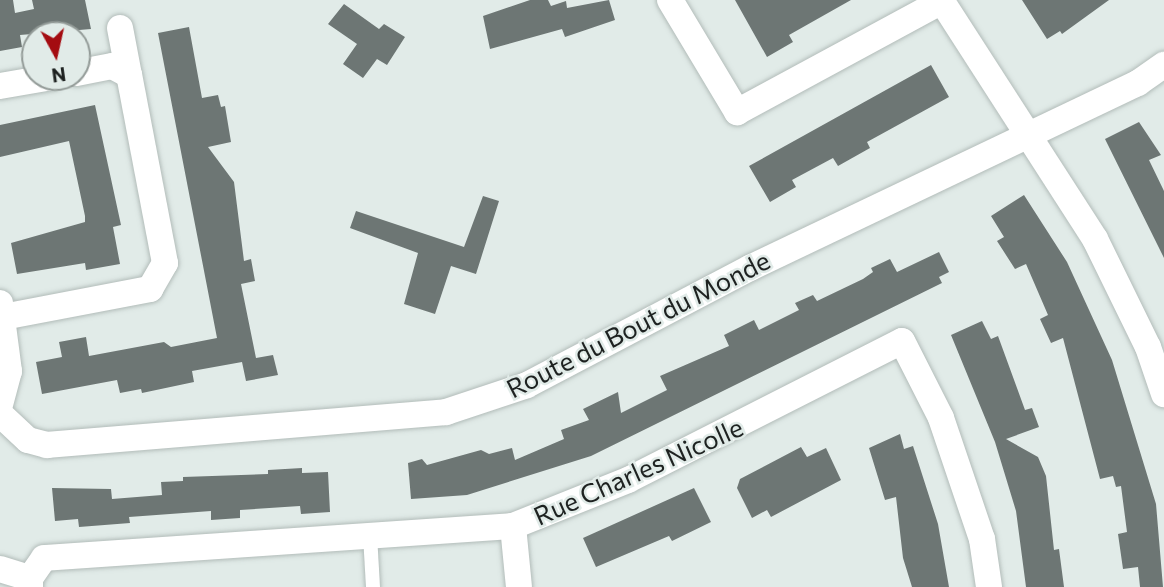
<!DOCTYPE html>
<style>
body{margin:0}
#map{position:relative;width:1164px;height:587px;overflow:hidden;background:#e1ebe8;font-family:Commissioner,sans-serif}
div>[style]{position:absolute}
.building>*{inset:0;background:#6d7674}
.roads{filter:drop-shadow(0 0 2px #b2bcb9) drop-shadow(0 0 2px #b2bcb9)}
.service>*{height:14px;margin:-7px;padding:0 7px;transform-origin:7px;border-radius:7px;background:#fff}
.minor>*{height:26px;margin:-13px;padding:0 13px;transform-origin:13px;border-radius:13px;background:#fff}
span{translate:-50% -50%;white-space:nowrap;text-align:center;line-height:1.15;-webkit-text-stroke:5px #e1ebe8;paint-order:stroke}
.street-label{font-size:26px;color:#1e2221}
.north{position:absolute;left:21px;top:21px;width:70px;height:70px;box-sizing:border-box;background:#e1ebe8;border:2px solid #939b98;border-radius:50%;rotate:172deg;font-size:19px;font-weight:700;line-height:28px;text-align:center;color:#1e2221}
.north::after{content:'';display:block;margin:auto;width:24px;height:32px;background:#a40c11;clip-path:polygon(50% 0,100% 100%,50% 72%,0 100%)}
</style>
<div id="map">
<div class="building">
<div style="clip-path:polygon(0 0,13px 0,15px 13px,34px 9px,32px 0,85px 0,91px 29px,20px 35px,22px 47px,0 51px)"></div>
<div style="clip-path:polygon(530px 0,548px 0,551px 6px,566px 1px,567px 8px,609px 0,615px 20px,565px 37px,562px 29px,490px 49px,483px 16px)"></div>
<div style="clip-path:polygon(735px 0,851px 0,789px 35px,793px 42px,767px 57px)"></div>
<div style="clip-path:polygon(1022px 0,1109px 0,1062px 34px,1060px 31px,1047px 39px)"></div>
<div style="clip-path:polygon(344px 4px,379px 29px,384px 24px,405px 37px,387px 65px,377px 59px,363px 78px,343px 64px,357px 44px,328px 24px)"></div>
<div style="clip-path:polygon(189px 27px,202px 98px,218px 95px,221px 107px,225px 106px,231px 142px,208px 147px,234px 182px,244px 261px,251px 259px,255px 281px,241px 284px,256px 358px,273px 355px,278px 375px,246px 381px,242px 362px,192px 371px,194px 382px,142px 393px,141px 389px,120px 393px,117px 380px,42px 394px,36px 362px,62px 357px,59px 342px,86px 337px,89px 356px,164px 342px,171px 347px,217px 338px,158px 33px)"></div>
<div style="clip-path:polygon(931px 65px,949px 97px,867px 142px,870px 148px,838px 166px,833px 158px,792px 180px,796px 187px,770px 202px,749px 166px)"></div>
<div style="clip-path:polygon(95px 105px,121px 225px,113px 227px,120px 264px,86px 270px,85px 263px,17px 274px,11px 243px,85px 222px,85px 216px,69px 141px,0 157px,0 125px)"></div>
<div style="clip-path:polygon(1139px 122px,1161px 155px,1149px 160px,1164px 191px,1164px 258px,1105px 139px)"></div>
<div style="clip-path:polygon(1024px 195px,1067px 262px,1112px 360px,1156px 504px,1163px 587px,1140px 587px,1138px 567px,1123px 569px,1118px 534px,1127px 532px,1121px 486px,1116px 487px,1113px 476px,1100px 479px,1063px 338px,1051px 343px,1040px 319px,1048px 315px,1026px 264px,1015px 269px,997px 241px,1004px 237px,991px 216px)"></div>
<div style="clip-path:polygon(483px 196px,499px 201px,476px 274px,451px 266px,435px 314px,404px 304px,418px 253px,350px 228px,356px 211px,464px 247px)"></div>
<div style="clip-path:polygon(939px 252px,949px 272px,939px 277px,942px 283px,591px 456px,467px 495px,411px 499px,408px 463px,422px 459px,427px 465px,481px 450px,489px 454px,512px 448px,515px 460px,564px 439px,561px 430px,589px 420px,583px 409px,618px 392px,621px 413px,667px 390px,660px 376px,729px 346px,724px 335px,754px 320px,759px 330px,799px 310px,795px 303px,813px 295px,817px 301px,863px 279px,873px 272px,871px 268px,890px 259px,897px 272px)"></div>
<div style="clip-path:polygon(982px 321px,991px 339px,998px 336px,1025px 410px,1032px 408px,1039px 427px,1006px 439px,1038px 457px,1046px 476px,1054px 550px,1059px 549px,1064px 587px,1026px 587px,1016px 511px,995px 442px,951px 335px)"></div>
<div style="clip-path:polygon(900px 434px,904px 449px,913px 446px,938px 524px,949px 587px,912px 587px,903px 558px,896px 497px,885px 500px,869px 448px)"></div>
<div style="clip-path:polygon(801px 447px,807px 457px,826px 448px,841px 480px,771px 517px,767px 510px,752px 518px,737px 488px,740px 479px)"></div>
<div style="clip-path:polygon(302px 468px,302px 473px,328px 472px,330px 512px,301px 514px,300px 506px,240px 510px,240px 518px,211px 520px,211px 511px,129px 517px,130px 523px,79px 527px,78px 519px,55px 521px,52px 488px,111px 489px,112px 499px,162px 495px,161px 482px,183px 481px,183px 477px,268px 474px,268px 470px)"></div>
<div style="clip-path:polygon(694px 488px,711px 522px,672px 541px,669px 536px,596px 567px,583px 538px)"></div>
</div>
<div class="roads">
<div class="service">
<div style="left:370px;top:535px;width:52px;rotate:86.7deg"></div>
</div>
<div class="minor">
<div style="left:670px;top:0;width:131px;rotate:59.1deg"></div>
<div style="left:737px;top:112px;width:233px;rotate:-28.4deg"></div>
<div style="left:941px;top:0;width:284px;rotate:57.2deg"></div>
<div style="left:1095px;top:239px;width:120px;rotate:63.9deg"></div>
<div style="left:1148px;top:347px;width:50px;rotate:71.2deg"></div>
<div style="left:120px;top:28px;width:48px;rotate:79.2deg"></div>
<div style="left:0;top:86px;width:53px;rotate:-9.8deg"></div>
<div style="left:0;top:303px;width:69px;rotate:82.5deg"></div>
<div style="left:9px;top:371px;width:34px;rotate:105deg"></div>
<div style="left:3px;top:317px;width:150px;rotate:-10.8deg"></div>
<div style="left:150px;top:289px;width:30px;rotate:-60deg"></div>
<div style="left:165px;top:263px;width:191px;rotate:-100.8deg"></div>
<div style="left:129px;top:75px;width:19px;rotate:-152deg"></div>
<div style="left:112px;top:66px;width:36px;rotate:169deg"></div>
<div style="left:0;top:414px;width:38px;rotate:43deg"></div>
<div style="left:28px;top:440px;width:20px;rotate:15deg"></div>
<div style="left:47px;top:445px;width:400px;rotate:-4.7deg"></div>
<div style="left:446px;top:412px;width:85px;rotate:-18.4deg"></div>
<div style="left:527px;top:385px;width:252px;rotate:-27.7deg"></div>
<div style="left:750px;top:268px;width:430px;rotate:-25.5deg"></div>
<div style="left:1138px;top:83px;width:32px;rotate:-35deg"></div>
<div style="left:513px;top:526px;width:61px;rotate:84.4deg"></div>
<div style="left:0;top:569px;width:31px;rotate:17deg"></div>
<div style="left:30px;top:587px;width:9px;rotate:-90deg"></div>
<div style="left:30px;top:578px;width:24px;rotate:-55deg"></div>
<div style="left:44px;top:558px;width:470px;rotate:-3.9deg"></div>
<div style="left:513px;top:526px;width:124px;rotate:-21.8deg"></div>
<div style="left:628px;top:480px;width:307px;rotate:-26.9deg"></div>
<div style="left:902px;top:341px;width:86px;rotate:63.1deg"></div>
<div style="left:941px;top:418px;width:128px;rotate:71.3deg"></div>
<div style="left:982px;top:539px;width:49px;rotate:81.7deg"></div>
</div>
</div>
<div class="street-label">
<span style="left:638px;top:324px;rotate:-27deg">Route du Bout du Monde</span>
<span style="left:638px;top:471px;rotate:-24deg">Rue Charles Nicolle</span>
</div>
<div class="north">N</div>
</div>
